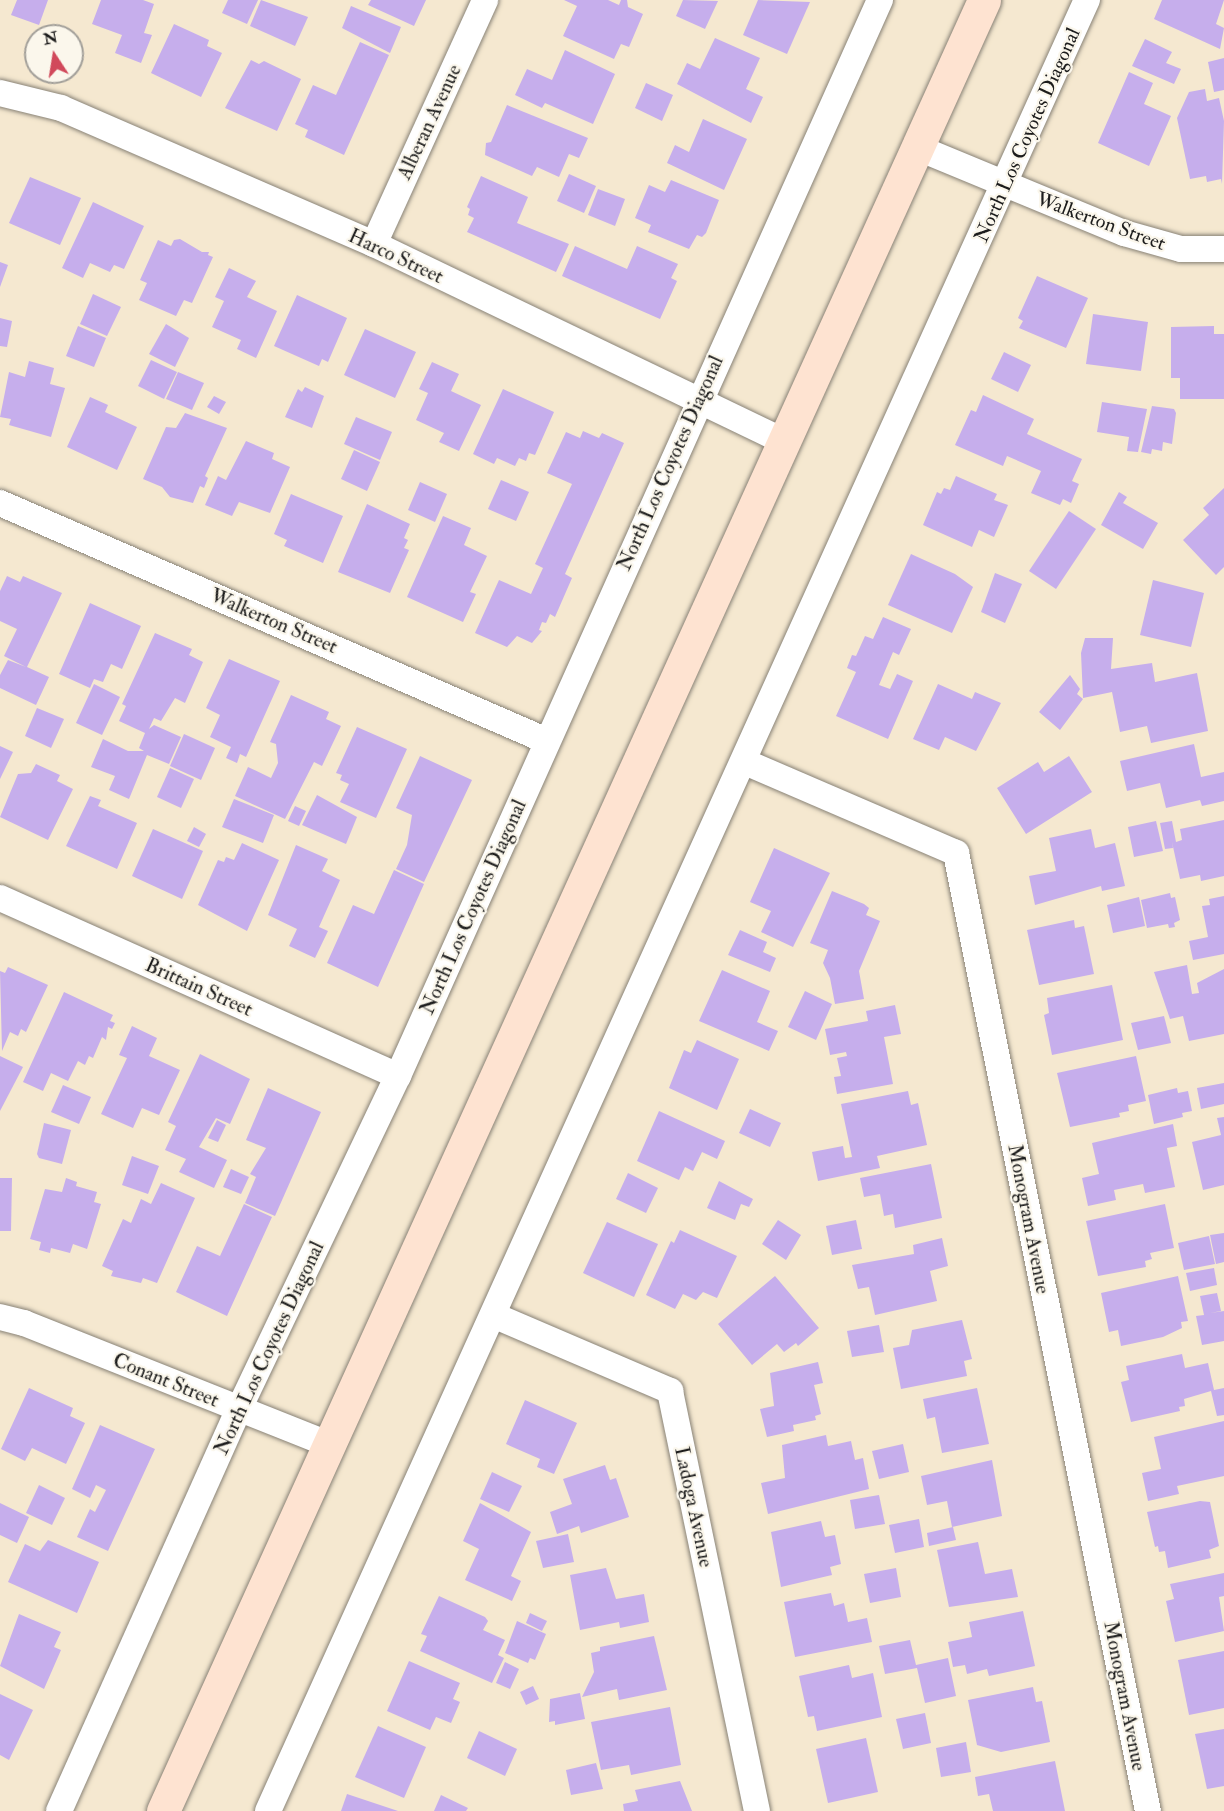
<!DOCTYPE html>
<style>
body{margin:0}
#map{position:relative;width:1224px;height:1811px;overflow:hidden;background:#f5e8d0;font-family:"IM FELL Double Pica",serif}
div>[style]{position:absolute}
.building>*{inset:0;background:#c6aeec}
.roads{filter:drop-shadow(0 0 2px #888276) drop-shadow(0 0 2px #888276)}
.minor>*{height:26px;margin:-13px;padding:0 13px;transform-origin:13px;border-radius:13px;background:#fff}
.secondary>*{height:33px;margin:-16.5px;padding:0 16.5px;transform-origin:16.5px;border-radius:16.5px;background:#fee3d1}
span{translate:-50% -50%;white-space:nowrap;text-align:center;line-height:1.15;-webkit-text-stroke:4.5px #fbf7ec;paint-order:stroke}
.street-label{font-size:20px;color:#1c1c1c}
.north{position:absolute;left:24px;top:24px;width:60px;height:60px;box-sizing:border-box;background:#fbf7ec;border:2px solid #a29f99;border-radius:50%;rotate:348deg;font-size:16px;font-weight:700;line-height:24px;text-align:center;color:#1c1c1c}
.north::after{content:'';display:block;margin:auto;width:21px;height:27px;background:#d1495b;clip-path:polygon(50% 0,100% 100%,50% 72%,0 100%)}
</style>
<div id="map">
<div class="building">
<div style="clip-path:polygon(17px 0,48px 0,39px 25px,11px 15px)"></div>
<div style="clip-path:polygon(101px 0,143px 0,154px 4px,144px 33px,152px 35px,141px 63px,115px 53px,122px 35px,92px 24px)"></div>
<div style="clip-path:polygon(228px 0,258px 0,247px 24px,222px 13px)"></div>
<div style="clip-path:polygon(261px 0,308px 17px,295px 46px,250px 26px)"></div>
<div style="clip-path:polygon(371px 0,426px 0,414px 26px,368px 5px)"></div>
<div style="clip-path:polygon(564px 0,608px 0,619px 5px,621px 0,627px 0,628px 7px,643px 14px,629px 47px,621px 44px,614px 59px,563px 36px,577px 6px)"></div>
<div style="clip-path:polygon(683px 0,718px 1px,705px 29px,676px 16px)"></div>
<div style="clip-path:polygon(758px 0,810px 2px,787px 54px,743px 35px)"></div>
<div style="clip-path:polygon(1162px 0,1224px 0,1216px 24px,1224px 28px,1220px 49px,1154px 19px)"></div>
<div style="clip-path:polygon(351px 6px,401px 27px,390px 53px,342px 28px)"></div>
<div style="clip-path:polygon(174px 24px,209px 40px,207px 46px,222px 53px,201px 97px,151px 73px)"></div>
<div style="clip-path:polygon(715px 38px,760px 58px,746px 89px,763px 97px,751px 123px,677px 84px,687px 63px,700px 69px)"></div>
<div style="clip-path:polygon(1145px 39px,1172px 52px,1166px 63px,1181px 69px,1174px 84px,1132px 66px)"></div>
<div style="clip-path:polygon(360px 42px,389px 55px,344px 155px,305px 137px,308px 130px,295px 124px,313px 85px,336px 95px)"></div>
<div style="clip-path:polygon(565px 50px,615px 74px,593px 124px,545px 103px,542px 108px,515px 95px,527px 69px,552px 80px)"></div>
<div style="clip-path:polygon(1224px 58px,1224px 90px,1214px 92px,1208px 62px)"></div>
<div style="clip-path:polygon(251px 60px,259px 64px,264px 61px,301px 79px,277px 131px,225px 108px)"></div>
<div style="clip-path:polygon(1129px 72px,1153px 83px,1144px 104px,1171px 116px,1149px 166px,1098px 143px)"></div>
<div style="clip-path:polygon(646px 83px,673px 95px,662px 121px,635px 108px)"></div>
<div style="clip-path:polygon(1205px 89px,1207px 101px,1219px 98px,1224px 121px,1222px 184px,1221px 179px,1207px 182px,1206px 176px,1190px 179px,1177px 118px,1189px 92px)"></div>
<div style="clip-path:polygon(507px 105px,588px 138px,579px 158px,569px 154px,559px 177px,537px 167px,532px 176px,485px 155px,486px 143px,491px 142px)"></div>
<div style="clip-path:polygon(703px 119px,747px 139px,724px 190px,667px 163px,675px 145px,689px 152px)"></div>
<div style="clip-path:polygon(569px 174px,596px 186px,584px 213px,557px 201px)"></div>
<div style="clip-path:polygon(481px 176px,528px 197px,517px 223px,569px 244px,556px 272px,467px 232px,474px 218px,468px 215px,470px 209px,467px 207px)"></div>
<div style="clip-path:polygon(30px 177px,81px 198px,60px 245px,9px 223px)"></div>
<div style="clip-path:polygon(671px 180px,719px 200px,706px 233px,702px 237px,697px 235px,689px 249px,648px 232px,651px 225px,635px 218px,649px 185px,665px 192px)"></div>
<div style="clip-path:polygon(598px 189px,625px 199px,615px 226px,588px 215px)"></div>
<div style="clip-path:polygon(93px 202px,144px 226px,124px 269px,114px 265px,110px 272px,90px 263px,83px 278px,62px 268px)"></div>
<div style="clip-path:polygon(180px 239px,202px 252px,209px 252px,208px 255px,213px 257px,192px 303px,184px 300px,176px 316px,139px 300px,147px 283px,140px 280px,158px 240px,171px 246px,174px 240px)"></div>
<div style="clip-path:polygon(575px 246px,627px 269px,637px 246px,678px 264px,671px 278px,677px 281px,660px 319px,562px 276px)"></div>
<div style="clip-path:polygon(0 262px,8px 265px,0 287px)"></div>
<div style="clip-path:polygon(229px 268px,256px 281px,247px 297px,277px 311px,256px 358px,237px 349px,241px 340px,212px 327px,224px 301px,215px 297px)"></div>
<div style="clip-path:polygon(1037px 276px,1088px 298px,1066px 348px,1019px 328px,1023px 321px,1018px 318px)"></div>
<div style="clip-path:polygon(93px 294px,121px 307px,107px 336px,80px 324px)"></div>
<div style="clip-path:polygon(297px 295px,347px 318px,328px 362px,322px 359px,319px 366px,274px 346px)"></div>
<div style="clip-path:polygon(1093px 314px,1148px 322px,1141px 371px,1086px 364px)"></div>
<div style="clip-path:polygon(0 318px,12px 321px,7px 347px,0 346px)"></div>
<div style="clip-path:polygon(166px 324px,189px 338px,175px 367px,149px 354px)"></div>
<div style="clip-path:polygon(78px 326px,106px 338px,94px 367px,66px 356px)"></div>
<div style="clip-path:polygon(1214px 326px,1214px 334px,1224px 334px,1224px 399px,1180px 399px,1180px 378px,1171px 378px,1171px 327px)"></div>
<div style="clip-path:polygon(365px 329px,416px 352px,395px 398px,344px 375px)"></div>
<div style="clip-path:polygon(1004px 352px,1031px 365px,1018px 392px,991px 379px)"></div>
<div style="clip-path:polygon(151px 360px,177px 372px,164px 399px,138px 386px)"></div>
<div style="clip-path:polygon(29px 361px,54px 368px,50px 384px,65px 388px,51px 437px,9px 425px,11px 419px,0 417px,9px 372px,25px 377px)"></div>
<div style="clip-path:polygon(432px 362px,459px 374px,451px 391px,481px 405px,459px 451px,439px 442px,444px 433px,416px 420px,428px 393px,419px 389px)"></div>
<div style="clip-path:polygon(178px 372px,204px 383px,192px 410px,166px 399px)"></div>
<div style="clip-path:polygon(305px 387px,324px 396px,312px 428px,285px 417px,298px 389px,302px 392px)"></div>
<div style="clip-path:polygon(503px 389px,554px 412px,535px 455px,529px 453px,526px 461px,519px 458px,515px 466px,497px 458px,494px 464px,473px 454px)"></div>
<div style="clip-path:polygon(983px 395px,1034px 419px,1027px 434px,1082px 459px,1072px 481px,1079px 484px,1071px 503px,1063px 499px,1060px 505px,1031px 493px,1041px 471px,1007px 456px,1003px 466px,955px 445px,971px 410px,976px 412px)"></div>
<div style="clip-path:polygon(214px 396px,226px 402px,219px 414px,207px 407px)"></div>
<div style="clip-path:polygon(90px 397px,108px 405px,105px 412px,137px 427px,117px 470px,67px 447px)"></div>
<div style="clip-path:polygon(1102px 402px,1147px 409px,1138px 452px,1127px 451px,1129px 437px,1097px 432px)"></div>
<div style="clip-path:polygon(1152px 406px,1174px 409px,1176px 413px,1172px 444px,1163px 442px,1162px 451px,1152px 449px,1151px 454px,1141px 452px)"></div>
<div style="clip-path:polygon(185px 413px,227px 428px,205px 476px,208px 478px,204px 488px,200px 486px,193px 503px,170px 497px,162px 487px,143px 479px,166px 427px,176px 428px)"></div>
<div style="clip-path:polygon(356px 417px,392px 432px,380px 460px,344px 444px)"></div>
<div style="clip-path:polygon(583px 431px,599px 438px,602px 433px,624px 443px,565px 574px,572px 578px,555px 617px,550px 614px,546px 623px,542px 622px,539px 630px,542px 631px,532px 643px,517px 636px,507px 647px,475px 633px,499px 580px,531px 594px,543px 568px,535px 564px,572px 484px,547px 473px,566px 432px,580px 438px)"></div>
<div style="clip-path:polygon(246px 441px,274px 453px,272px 459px,290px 467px,270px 513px,239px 502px,232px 516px,205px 505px,218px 476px,226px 480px)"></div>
<div style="clip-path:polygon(354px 450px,380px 462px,367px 491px,341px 479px)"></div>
<div style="clip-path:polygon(956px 476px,997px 494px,994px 500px,1008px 505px,994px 537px,979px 530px,972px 547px,923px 525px,937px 492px,941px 494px,944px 488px,950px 490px)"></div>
<div style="clip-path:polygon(501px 480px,529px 492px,516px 521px,488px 509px)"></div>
<div style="clip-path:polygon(420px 482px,447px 494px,435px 522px,408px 510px)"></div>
<div style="clip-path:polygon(1224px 488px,1224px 567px,1216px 575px,1183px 540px,1209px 515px,1203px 508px)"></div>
<div style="clip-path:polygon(1119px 492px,1127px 497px,1123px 503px,1158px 523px,1143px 549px,1101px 525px)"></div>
<div style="clip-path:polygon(291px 494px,343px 516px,323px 563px,284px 546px,287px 540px,274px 534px)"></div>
<div style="clip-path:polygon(367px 504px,410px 524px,404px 538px,408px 540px,404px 548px,409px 550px,390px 593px,338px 572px)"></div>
<div style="clip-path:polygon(1069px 511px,1096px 529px,1056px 589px,1029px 571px)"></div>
<div style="clip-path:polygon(443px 516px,471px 528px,464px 545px,487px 556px,470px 592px,476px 594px,463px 622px,407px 597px)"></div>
<div style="clip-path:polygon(911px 554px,955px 574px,973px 587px,952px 633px,888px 605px)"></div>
<div style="clip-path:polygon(995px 573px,1022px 584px,1005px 623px,981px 612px)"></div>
<div style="clip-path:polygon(7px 576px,20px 582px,23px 576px,62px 593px,27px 667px,49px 677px,36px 705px,0 688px,0 675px,8px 660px,26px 667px,4px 656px,17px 629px,0 621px,0 591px)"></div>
<div style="clip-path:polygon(1153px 580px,1204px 593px,1191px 647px,1140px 635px)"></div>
<div style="clip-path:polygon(90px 603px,141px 626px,122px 669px,111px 664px,103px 682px,94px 679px,90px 688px,59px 674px)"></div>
<div style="clip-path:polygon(883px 617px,911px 629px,899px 655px,893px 652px,879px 685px,890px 689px,897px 674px,913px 681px,888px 739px,836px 716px,856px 672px,847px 668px,852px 655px,856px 656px,865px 636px,873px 639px)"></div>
<div style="clip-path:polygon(155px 633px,192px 649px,189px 655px,203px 662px,185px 703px,175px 698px,161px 721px,154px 718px,149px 729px,154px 725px,181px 737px,169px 764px,147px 755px,129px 799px,109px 790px,115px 776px,91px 767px,103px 739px,128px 751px,144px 751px,139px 748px,145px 733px,119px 721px,126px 706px,122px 704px)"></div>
<div style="clip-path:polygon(1085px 638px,1113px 638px,1111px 669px,1152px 663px,1155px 682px,1197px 673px,1208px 731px,1151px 743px,1147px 726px,1120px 732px,1112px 692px,1083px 698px,1081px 653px)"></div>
<div style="clip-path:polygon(229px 659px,280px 681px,246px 757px,240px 754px,237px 763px,226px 758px,231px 747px,210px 737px,220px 715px,206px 708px)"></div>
<div style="clip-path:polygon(1070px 675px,1080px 689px,1077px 694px,1083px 699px,1060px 730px,1039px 712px)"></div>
<div style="clip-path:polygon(94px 684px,120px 697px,102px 735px,76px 723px)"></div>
<div style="clip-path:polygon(938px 684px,972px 699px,975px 692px,1001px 703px,976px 751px,945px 737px,939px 750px,913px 739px)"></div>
<div style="clip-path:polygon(291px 695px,329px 712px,326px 719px,341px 726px,322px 766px,314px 762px,285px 819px,235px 796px,248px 767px,271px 778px,278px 763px,276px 744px,270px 742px)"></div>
<div style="clip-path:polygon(37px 708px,64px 719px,51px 748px,25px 736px)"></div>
<div style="clip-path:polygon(357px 727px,407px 749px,376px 818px,340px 802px,349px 784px,340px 780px,342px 775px,336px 773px)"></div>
<div style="clip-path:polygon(184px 734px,215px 748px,201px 780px,170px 766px)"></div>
<div style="clip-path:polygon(1194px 744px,1201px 777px,1224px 772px,1224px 801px,1202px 806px,1200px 800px,1166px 808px,1160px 783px,1127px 791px,1120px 761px)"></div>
<div style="clip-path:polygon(0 746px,13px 752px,0 779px)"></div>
<div style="clip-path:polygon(420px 756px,472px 780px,424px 882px,396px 869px,407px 845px,412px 815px,396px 808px)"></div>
<div style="clip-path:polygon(1069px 756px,1092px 792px,1026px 834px,997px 788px,1038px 762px,1044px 772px)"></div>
<div style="clip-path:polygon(36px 764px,60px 775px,57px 781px,73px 789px,48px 840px,0 817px,18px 774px,31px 773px)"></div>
<div style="clip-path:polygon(170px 768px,194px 779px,181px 808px,157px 797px)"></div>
<div style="clip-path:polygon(317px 795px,357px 817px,346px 844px,302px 825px)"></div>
<div style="clip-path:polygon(90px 796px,101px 800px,98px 806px,137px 823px,117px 869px,66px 846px)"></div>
<div style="clip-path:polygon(234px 799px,274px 815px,263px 843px,222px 827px)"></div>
<div style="clip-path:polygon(295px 806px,306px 811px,299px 826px,288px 821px)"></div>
<div style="clip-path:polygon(1224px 820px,1224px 876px,1201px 881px,1200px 875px,1180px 879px,1172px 842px,1173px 848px,1165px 849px,1160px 823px,1172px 821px,1176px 842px,1182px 840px,1180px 829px)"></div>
<div style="clip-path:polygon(1156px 821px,1163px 851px,1134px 857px,1128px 827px)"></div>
<div style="clip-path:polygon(194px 827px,206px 834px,199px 847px,187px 841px)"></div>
<div style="clip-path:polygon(153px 829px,203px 851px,182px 899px,132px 876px)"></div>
<div style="clip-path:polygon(1091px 829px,1095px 848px,1115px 843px,1125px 886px,1102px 891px,1101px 886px,1035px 905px,1029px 876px,1056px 871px,1049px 838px)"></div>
<div style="clip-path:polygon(242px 843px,279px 860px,247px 931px,198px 905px,218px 860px,224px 862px,226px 857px,234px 860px)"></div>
<div style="clip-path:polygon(296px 845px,328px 859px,322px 871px,340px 880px,319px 927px,328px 931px,315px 958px,289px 946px,297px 929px,268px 915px)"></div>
<div style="clip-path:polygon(774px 848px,830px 873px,793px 947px,761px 932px,771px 911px,750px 902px)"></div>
<div style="clip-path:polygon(394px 870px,424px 884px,378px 987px,327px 963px,353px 905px,374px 914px)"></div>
<div style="clip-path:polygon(832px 891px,864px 904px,869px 908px,866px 915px,880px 921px,859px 971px,864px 999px,835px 1004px,830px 978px,823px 963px,828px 950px,810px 943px)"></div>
<div style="clip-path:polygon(1170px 893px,1171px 898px,1175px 897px,1180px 920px,1174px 923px,1175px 927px,1169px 928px,1168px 924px,1147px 928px,1141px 900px)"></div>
<div style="clip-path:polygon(1224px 896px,1224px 954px,1193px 960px,1189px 941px,1208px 937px,1202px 906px,1210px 905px,1209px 899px)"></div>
<div style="clip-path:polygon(1139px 897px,1145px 926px,1113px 933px,1107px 905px)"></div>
<div style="clip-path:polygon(1074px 920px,1075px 928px,1084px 926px,1094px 974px,1039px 985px,1027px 930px)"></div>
<div style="clip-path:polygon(740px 930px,767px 942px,763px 952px,776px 958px,770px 972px,728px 955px)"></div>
<div style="clip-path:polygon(1187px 965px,1192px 994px,1199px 993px,1197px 983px,1224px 969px,1224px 1034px,1189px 1041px,1183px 1016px,1170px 1019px,1154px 972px)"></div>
<div style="clip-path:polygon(8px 967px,48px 985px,26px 1032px,21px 1029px,18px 1036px,10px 1032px,2px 1051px,0 971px,5px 973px)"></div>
<div style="clip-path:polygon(722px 970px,770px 991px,757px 1022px,778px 1031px,769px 1051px,699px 1021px)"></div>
<div style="clip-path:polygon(1112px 985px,1123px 1040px,1052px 1055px,1044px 1015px,1049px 1013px,1047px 998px)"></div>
<div style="clip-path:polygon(805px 991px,832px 1004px,816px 1040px,788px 1027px)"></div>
<div style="clip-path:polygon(64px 992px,113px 1015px,110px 1021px,115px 1023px,112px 1029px,108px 1027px,106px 1040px,102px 1037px,93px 1058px,89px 1056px,85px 1065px,78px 1061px,68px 1081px,51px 1073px,43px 1091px,23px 1082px)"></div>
<div style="clip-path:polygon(895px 1005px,901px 1034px,884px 1037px,893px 1084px,837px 1094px,834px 1077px,841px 1076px,837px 1058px,847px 1056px,846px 1052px,830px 1055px,825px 1029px,868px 1021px,866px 1011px)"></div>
<div style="clip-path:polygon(1164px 1016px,1171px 1043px,1138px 1050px,1131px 1023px)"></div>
<div style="clip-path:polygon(132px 1026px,157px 1038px,149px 1056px,180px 1070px,159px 1115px,142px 1108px,133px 1128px,101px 1114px,127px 1058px,119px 1055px)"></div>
<div style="clip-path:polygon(697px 1040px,739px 1059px,717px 1110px,669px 1088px,684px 1050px,691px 1053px)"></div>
<div style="clip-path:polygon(200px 1054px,250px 1079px,230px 1124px,216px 1118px,199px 1147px,227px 1160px,214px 1188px,179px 1172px,186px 1159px,165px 1150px,176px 1126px,168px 1122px)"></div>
<div style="clip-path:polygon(0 1056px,23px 1067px,0 1111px)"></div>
<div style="clip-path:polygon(1136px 1056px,1146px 1101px,1128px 1105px,1129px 1111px,1119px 1113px,1120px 1117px,1070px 1127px,1057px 1073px)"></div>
<div style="clip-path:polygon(1224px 1083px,1224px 1104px,1201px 1109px,1197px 1088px)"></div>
<div style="clip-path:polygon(63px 1085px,91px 1097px,79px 1124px,51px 1112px)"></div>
<div style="clip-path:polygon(268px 1088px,321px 1112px,275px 1216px,245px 1203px,256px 1177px,250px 1174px,266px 1148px,246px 1140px)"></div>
<div style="clip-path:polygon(1177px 1088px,1178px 1093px,1188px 1091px,1192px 1111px,1182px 1113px,1183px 1117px,1154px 1124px,1148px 1095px)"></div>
<div style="clip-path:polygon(908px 1091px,911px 1105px,918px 1103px,927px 1145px,877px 1156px,880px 1168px,818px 1181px,812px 1152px,843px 1146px,845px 1158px,852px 1157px,841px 1104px)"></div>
<div style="clip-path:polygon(750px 1109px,781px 1123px,770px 1147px,739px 1133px)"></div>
<div style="clip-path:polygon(659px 1111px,725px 1141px,717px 1159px,702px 1152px,693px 1171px,685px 1167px,679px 1180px,637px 1161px)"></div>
<div style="clip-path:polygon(1224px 1117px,1224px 1185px,1203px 1190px,1192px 1142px,1221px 1135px,1217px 1118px)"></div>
<div style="clip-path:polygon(217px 1120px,226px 1125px,218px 1142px,208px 1138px)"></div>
<div style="clip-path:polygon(44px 1123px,71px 1130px,62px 1164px,39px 1158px,37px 1154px)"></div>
<div style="clip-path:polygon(1173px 1124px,1177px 1146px,1167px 1148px,1175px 1187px,1145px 1193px,1143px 1184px,1114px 1190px,1116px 1200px,1088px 1206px,1082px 1178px,1099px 1174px,1092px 1143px)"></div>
<div style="clip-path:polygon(132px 1156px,159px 1166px,148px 1194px,122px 1185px)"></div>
<div style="clip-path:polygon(931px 1164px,942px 1218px,895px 1228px,893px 1214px,884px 1216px,880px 1194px,864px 1197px,860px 1178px)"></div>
<div style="clip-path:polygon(231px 1169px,249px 1177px,241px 1194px,223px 1187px)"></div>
<div style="clip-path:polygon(628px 1173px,658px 1188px,646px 1213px,616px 1199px)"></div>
<div style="clip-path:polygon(0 1178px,12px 1178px,11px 1231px,0 1231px)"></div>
<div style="clip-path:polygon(66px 1178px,77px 1182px,76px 1186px,97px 1192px,94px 1202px,101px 1204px,87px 1249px,73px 1244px,70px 1253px,51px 1248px,50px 1253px,39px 1250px,41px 1242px,30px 1239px,45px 1189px,62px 1192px)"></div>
<div style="clip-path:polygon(719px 1181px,753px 1199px,749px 1207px,741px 1204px,735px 1220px,707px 1208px)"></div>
<div style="clip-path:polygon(161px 1183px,195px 1198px,157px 1283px,143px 1278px,141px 1283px,111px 1276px,113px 1271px,102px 1266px,123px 1219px,131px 1223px,141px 1199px,151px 1204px)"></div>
<div style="clip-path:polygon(244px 1204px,272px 1217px,227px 1316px,176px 1292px,197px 1246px,220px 1256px)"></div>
<div style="clip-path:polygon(1165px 1204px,1174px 1248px,1150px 1253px,1152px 1259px,1145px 1261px,1146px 1267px,1098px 1276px,1086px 1221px)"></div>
<div style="clip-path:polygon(778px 1220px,801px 1235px,786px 1260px,762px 1244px)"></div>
<div style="clip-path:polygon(856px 1220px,862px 1249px,832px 1255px,826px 1226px)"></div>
<div style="clip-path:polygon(607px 1222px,658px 1244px,634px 1297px,583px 1273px)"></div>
<div style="clip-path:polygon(680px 1230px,737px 1256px,717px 1298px,703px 1292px,696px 1300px,683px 1294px,675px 1309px,646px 1295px,671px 1241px,674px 1243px)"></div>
<div style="clip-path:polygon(1224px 1233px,1224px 1262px,1216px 1264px,1210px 1235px)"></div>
<div style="clip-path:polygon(1209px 1236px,1215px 1264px,1184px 1270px,1178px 1243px)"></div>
<div style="clip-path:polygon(942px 1238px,948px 1266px,930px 1271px,937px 1301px,875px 1315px,869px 1287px,858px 1289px,852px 1265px,914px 1254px,913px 1245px)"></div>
<div style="clip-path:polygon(1214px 1268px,1217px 1285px,1190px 1291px,1186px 1273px)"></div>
<div style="clip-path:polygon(775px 1276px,819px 1328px,798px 1346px,796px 1343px,784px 1352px,777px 1344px,752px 1365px,718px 1324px)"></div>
<div style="clip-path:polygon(1178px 1276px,1188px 1321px,1181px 1322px,1182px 1328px,1163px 1337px,1121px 1346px,1118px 1330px,1109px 1332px,1101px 1293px)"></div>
<div style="clip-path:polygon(1217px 1293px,1221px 1311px,1210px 1313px,1224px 1311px,1224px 1341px,1202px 1345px,1196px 1316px,1204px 1315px,1200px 1296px)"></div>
<div style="clip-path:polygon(962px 1320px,972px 1359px,964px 1361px,967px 1376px,901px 1389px,893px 1348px,909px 1345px,912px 1330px)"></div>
<div style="clip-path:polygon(879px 1325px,884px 1352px,852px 1357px,847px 1331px)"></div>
<div style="clip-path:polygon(1182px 1354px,1185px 1368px,1208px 1363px,1214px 1390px,1224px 1388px,1224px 1415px,1217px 1416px,1211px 1391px,1184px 1399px,1185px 1406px,1179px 1407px,1180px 1411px,1131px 1422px,1121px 1382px,1129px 1380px,1126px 1366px)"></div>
<div style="clip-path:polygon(818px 1362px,823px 1383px,814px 1385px,821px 1414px,815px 1416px,816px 1420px,793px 1425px,794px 1431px,767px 1437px,760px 1409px,774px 1406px,770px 1373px)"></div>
<div style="clip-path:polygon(29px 1388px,73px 1408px,70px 1416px,85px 1423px,66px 1464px,32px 1448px,25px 1461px,1px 1449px)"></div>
<div style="clip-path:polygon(977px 1388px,989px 1444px,942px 1453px,935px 1417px,927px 1419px,923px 1399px)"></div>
<div style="clip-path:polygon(525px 1400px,577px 1423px,554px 1474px,537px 1467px,540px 1459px,506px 1444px)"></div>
<div style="clip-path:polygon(1224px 1421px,1224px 1476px,1177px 1486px,1179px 1494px,1148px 1501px,1142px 1473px,1161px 1469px,1154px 1437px)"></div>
<div style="clip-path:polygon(100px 1425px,155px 1449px,108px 1551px,77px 1537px,90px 1509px,95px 1512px,106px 1490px,96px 1485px,90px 1498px,72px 1489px)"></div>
<div style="clip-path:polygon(826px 1435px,828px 1446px,851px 1441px,855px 1460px,863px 1458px,869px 1489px,768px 1514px,761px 1483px,785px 1478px,782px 1445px)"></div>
<div style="clip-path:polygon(903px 1444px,909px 1472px,879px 1479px,872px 1451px)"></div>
<div style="clip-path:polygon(992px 1460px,1002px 1516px,952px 1527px,947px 1501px,927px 1505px,921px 1476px)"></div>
<div style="clip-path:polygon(605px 1465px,610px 1480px,616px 1478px,629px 1517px,581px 1533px,579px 1526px,557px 1534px,550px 1512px,572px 1504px,563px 1479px)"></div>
<div style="clip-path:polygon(492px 1472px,522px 1486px,509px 1512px,480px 1499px)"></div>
<div style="clip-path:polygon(39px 1485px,65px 1498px,52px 1525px,26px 1513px)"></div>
<div style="clip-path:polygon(879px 1495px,885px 1524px,855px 1529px,850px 1500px)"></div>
<div style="clip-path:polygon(1200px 1501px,1210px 1502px,1219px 1546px,1209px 1550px,1211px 1558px,1168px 1568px,1165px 1551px,1159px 1552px,1158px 1546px,1155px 1547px,1147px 1512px)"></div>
<div style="clip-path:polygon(0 1503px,29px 1517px,17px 1543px,0 1535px)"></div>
<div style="clip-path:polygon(480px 1503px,531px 1532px,511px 1576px,521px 1581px,512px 1601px,465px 1580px,479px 1549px,463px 1541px)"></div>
<div style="clip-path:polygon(919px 1519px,924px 1547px,895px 1553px,889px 1525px)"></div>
<div style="clip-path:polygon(821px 1521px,825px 1537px,835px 1535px,841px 1564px,830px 1567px,832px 1575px,781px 1587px,771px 1532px)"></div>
<div style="clip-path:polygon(953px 1527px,956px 1540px,929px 1546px,927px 1533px)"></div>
<div style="clip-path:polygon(568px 1534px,574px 1562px,543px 1568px,536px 1541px)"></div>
<div style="clip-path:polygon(48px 1540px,99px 1562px,77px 1613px,8px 1582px,25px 1544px,40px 1551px)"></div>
<div style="clip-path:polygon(978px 1542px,985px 1574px,1012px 1569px,1018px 1597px,949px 1607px,937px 1550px)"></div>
<div style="clip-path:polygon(606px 1568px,616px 1599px,644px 1594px,649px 1622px,620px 1628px,619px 1622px,580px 1630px,570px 1575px)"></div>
<div style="clip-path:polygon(896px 1568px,901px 1597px,870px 1603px,864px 1574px)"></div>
<div style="clip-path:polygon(1224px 1573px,1224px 1596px,1219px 1597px,1224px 1631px,1175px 1642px,1166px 1601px,1174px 1599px,1170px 1584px)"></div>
<div style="clip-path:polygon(831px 1593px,834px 1606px,844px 1603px,848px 1622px,867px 1618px,872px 1642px,795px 1657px,784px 1602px)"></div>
<div style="clip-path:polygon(439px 1596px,485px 1617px,488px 1621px,483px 1630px,505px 1640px,498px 1655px,504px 1658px,492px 1683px,420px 1651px,427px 1636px,421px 1634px)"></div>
<div style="clip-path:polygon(1023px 1611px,1035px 1666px,989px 1676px,987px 1669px,967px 1674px,965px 1665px,953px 1667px,948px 1642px,972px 1637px,969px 1622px)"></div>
<div style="clip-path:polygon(530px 1613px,547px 1621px,542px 1631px,526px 1623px)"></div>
<div style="clip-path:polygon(19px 1614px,61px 1632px,54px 1647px,61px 1650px,44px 1689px,0 1666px)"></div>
<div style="clip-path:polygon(517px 1621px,546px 1634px,535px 1660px,530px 1658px,528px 1663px,505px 1653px)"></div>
<div style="clip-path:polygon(654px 1636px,667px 1690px,619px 1700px,617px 1689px,582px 1697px,594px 1672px,591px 1653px,600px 1651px,600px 1647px)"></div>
<div style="clip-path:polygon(910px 1640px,916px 1665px,948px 1658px,956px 1696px,925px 1703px,917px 1668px,885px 1674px,879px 1646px)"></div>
<div style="clip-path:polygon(1224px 1651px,1224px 1708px,1189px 1715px,1178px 1660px)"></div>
<div style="clip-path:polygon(409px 1661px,460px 1683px,453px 1699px,460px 1702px,451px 1723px,436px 1717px,430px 1730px,387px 1711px)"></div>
<div style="clip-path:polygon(505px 1662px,519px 1669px,510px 1689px,496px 1683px)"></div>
<div style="clip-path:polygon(849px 1665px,852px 1678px,873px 1673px,882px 1717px,817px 1731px,814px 1716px,808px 1717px,799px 1676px)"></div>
<div style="clip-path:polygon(533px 1686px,539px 1699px,526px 1705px,520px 1692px)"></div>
<div style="clip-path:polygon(1033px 1687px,1036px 1702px,1042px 1701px,1050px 1742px,1001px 1752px,977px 1745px,968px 1700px)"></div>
<div style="clip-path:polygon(580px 1693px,585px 1719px,555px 1725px,555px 1721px,549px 1722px,550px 1699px)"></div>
<div style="clip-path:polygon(0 1694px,33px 1710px,9px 1760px,0 1755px)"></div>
<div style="clip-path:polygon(670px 1707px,681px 1765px,631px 1775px,629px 1765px,601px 1770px,591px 1722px)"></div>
<div style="clip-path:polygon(925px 1713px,931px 1743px,903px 1749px,896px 1719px)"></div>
<div style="clip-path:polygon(378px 1726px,426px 1747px,404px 1798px,355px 1777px)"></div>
<div style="clip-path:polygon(1224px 1729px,1224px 1786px,1207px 1789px,1195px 1734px)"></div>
<div style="clip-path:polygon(479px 1731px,517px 1749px,505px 1776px,467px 1758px)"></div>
<div style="clip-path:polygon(866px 1738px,878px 1792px,828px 1803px,816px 1749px)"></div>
<div style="clip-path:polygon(966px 1742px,971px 1772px,941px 1777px,936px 1748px)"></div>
<div style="clip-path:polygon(1055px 1761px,1065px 1811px,993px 1811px,989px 1794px,978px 1796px,975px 1777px)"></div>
<div style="clip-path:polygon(596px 1763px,603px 1789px,571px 1795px,566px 1770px)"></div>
<div style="clip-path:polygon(680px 1781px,692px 1811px,624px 1811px,623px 1804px,638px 1801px,635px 1790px)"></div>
<div style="clip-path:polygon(347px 1794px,398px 1811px,341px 1811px)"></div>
<div style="clip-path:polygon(441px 1795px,468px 1808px,466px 1811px,434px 1811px)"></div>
</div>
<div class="roads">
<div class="minor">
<div style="left:0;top:93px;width:63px;rotate:13.8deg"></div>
<div style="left:61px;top:108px;width:341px;rotate:23.5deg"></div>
<div style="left:374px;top:244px;width:455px;rotate:25.7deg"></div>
<div style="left:916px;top:147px;width:225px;rotate:22.5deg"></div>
<div style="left:1124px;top:233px;width:59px;rotate:15.7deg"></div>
<div style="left:1181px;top:249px;width:43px"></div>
<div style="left:374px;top:244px;width:268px;rotate:-65.5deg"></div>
<div style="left:0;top:503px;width:597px;rotate:23.51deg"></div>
<div style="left:745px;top:762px;width:230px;rotate:23.3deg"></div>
<div style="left:956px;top:853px;width:977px;rotate:78.67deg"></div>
<div style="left:0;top:898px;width:436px;rotate:24.1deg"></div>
<div style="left:493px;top:1315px;width:193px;rotate:23.2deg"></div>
<div style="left:670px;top:1391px;width:429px;rotate:78.3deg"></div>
<div style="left:0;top:1317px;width:25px;rotate:14deg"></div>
<div style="left:24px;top:1323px;width:330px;rotate:21.7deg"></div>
<div style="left:59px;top:1811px;width:440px;rotate:-65.9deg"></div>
<div style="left:239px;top:1409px;width:369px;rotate:-64.5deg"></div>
<div style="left:398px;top:1076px;width:1179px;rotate:-65.87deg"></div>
<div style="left:268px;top:1811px;width:1988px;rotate:-65.67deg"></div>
</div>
<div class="secondary">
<div style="left:163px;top:1811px;width:1988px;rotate:-65.61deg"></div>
</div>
</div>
<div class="street-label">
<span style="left:429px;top:122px;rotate:-65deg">Alberan Avenue</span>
<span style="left:1027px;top:135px;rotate:-66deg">North Los Coyotes Diagonal</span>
<span style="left:1101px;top:221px;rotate:20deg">Walkerton Street</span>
<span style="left:396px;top:256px;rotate:25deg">Harco Street</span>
<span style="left:670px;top:463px;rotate:-66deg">North Los Coyotes Diagonal</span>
<span style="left:274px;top:621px;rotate:23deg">Walkerton Street</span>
<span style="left:473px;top:907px;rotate:-66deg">North Los Coyotes Diagonal</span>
<span style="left:199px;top:987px;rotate:24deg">Brittain Street</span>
<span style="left:1029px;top:1219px;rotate:79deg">Monogram Avenue</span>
<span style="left:269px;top:1348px;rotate:-65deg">North Los Coyotes Diagonal</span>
<span style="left:166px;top:1380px;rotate:22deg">Conant Street</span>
<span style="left:694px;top:1507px;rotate:78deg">Ladoga Avenue</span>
<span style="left:1125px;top:1696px;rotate:79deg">Monogram Avenue</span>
</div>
<div class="north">N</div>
</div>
